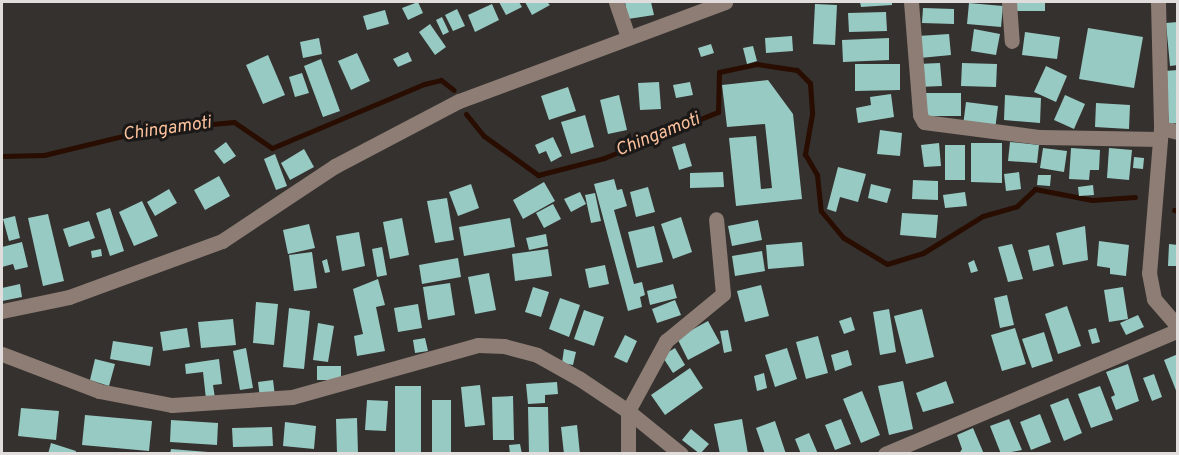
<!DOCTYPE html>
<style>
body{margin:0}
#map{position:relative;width:1179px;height:455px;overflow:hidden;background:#35312f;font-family:Overpass,sans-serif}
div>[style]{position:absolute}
.stream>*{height:5px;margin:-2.5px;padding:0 2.5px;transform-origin:2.5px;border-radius:2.5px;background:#280d00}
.building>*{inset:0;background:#98cac4}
.minor>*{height:15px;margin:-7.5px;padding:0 7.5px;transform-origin:7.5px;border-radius:7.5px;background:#8d7d74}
span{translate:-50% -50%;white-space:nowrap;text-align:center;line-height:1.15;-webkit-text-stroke:6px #1b1918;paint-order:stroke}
.water-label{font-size:18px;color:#fbc09c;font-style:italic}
.frame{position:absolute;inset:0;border:3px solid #e0dddc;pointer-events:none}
</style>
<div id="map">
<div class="stream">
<div style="left:466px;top:114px;width:28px;rotate:51deg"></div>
<div style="left:484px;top:136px;width:67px;rotate:35.8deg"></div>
<div style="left:538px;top:175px;width:68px;rotate:-14.4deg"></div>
<div style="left:604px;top:158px;width:123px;rotate:-22deg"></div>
<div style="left:718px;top:112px;width:40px;rotate:-88.6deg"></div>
<div style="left:719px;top:72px;width:39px;rotate:-12deg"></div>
<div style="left:757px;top:64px;width:40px;rotate:8.5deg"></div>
<div style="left:797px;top:70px;width:18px;rotate:45deg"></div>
<div style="left:810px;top:83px;width:31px;rotate:86deg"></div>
<div style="left:812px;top:114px;width:41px;rotate:99.9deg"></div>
<div style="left:805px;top:154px;width:24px;rotate:60deg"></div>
<div style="left:817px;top:175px;width:36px;rotate:84deg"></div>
<div style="left:821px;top:211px;width:35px;rotate:50deg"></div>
<div style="left:844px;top:238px;width:50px;rotate:31.2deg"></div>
<div style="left:887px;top:264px;width:38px;rotate:-17deg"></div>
<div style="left:923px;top:253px;width:70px;rotate:-31.7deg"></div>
<div style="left:983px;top:216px;width:35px;rotate:-16deg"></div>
<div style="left:1017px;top:206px;width:25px;rotate:-43deg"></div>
<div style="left:1035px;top:189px;width:58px;rotate:10.9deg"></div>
<div style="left:1092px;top:200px;width:43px;rotate:-4deg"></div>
<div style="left:2px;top:156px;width:42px;rotate:-1.4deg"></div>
<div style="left:44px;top:155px;width:106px;rotate:-13.6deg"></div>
<div style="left:147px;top:130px;width:87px;rotate:-5.3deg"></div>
<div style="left:234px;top:122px;width:46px;rotate:34.4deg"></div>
<div style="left:272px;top:148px;width:165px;rotate:-22.8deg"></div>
<div style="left:424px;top:84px;width:17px;rotate:-13deg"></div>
<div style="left:441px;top:80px;width:16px;rotate:38deg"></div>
<div style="left:1174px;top:210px;width:4px;rotate:14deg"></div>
</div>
<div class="building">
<div style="clip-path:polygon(418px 2px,423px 13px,408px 20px,402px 8px)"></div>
<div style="clip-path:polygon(499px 2px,519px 2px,522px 7px,506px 15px)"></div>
<div style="clip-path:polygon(525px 2px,547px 2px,550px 5px,532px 15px)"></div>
<div style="clip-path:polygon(625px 2px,651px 2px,654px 15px,628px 19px)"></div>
<div style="clip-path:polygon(860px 2px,892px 2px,892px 5px,861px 7px)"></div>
<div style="clip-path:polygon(1013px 2px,1045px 2px,1045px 11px,1013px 11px)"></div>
<div style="clip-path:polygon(969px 3px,1003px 6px,1001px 27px,967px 24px)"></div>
<div style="clip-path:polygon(492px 4px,499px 20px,475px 32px,468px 15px)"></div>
<div style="clip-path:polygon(815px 4px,837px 5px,835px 45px,813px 44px)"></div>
<div style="clip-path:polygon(923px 8px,954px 9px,954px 24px,922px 23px)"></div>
<div style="clip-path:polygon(457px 9px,465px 26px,453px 31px,445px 15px)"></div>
<div style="clip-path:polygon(385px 10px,389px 24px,367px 30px,363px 16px)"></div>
<div style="clip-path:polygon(886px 12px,887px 31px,849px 32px,848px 13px)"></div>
<div style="clip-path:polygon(442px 17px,449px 32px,443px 35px,436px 20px)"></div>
<div style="clip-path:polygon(1178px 22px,1178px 65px,1170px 66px,1166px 23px)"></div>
<div style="clip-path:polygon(430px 24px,446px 47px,435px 55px,419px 32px)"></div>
<div style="clip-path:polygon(1088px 28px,1143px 37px,1134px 88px,1079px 79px)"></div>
<div style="clip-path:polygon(974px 29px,1000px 34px,996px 55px,971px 51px)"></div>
<div style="clip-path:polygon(1025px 32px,1060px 37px,1057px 59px,1022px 55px)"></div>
<div style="clip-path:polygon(949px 34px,951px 55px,920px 58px,918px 36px)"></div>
<div style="clip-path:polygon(792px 36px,793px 51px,766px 53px,765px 38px)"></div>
<div style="clip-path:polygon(319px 38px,322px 54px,303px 58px,300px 42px)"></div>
<div style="clip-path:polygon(889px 38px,889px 60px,843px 62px,842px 40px)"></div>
<div style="clip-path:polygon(711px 44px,714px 53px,701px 57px,698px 48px)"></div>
<div style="clip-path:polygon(753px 46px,757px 61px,747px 64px,743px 48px)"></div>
<div style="clip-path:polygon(408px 52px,412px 61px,398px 67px,393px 59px)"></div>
<div style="clip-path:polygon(357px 53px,370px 81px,351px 90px,338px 61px)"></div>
<div style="clip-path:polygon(268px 55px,285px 95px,263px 104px,246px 65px)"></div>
<div style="clip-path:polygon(321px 59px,340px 111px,323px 117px,304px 66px)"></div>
<div style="clip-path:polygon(940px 63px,942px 86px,919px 87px,917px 64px)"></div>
<div style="clip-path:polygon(962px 63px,997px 64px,996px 87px,961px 86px)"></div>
<div style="clip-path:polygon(855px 64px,900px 64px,900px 90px,855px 91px)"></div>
<div style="clip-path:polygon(1046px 66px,1067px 76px,1056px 102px,1034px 92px)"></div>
<div style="clip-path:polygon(1178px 70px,1178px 123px,1169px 124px,1165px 71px)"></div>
<div style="clip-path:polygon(302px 73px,309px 93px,295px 97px,289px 77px)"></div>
<div style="clip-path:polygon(768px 80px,793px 114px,802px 199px,736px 206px,729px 138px,756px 136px,761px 189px,772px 188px,765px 124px,727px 127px,722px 85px)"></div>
<div style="clip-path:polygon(659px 82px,661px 109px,640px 110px,638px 83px)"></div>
<div style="clip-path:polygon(690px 82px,693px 95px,676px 98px,673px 85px)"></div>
<div style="clip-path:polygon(568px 87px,576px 111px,549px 120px,541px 96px)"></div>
<div style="clip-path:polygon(925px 93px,961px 93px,961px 116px,925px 116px)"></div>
<div style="clip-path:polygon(891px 94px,894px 117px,858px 123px,856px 108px,871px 105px,870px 97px)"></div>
<div style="clip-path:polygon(619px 95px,627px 130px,608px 134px,600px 100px)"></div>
<div style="clip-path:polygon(1005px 95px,1041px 98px,1040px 123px,1004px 120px)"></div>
<div style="clip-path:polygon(1065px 95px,1085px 104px,1074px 129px,1054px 120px)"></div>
<div style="clip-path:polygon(966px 102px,998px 106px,995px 130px,963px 126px)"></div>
<div style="clip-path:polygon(1096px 103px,1130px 105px,1129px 129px,1095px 127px)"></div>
<div style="clip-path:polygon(585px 115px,594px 147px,571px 154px,561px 122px)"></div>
<div style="clip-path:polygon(880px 130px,902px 133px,900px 156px,877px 154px)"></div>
<div style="clip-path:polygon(553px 137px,562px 156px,551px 162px,546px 151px,539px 154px,535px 145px)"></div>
<div style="clip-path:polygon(226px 142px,236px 156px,224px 164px,214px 151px)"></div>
<div style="clip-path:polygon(1010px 142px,1039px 145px,1037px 163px,1008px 161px)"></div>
<div style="clip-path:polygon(685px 143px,692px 166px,679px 170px,672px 147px)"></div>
<div style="clip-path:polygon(939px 143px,941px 166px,924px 167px,921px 145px)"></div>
<div style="clip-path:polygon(971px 143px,1002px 143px,1002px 183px,971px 182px)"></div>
<div style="clip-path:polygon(945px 145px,965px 145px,965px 180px,945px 180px)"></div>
<div style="clip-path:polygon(1043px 148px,1067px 151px,1064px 172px,1040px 168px)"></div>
<div style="clip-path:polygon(1071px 148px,1100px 150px,1099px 170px,1090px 170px,1089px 180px,1069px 179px)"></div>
<div style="clip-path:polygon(1109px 148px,1132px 150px,1129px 180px,1107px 178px)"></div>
<div style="clip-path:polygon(304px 149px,314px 167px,290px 180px,281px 163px)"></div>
<div style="clip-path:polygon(275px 154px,287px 186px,276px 190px,264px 159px)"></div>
<div style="clip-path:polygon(1134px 157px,1144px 158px,1143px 169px,1133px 168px)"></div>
<div style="clip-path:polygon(838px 167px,866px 174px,858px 202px,840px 197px,836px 212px,827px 209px)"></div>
<div style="clip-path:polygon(723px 172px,724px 187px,690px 188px,690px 173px)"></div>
<div style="clip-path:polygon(1019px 172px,1021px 189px,1006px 191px,1004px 174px)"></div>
<div style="clip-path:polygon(1038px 175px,1051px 175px,1050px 186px,1037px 185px)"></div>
<div style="clip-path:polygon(219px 176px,230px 196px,205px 210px,194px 190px)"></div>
<div style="clip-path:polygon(614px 179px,617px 190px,622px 189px,627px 206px,614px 210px,634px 284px,642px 282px,645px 295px,640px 297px,642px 307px,628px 311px,594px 184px)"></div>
<div style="clip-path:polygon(913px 180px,938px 181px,938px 200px,912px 199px)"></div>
<div style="clip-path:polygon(544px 182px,555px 201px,523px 219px,513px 200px)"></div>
<div style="clip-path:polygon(471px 184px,479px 208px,458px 216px,449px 192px)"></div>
<div style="clip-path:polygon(871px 184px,891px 189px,887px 203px,868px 198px)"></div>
<div style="clip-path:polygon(1093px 185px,1094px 195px,1079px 196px,1078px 187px)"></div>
<div style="clip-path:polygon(648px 187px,655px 212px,636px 217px,630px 192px)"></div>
<div style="clip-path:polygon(169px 189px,177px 203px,155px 216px,147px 202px)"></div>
<div style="clip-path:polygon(580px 192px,586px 204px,571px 212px,564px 199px)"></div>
<div style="clip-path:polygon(965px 192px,967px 206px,945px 208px,943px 195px)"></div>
<div style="clip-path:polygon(595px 193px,601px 221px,591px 223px,585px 195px)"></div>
<div style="clip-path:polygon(447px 198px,454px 240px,435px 243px,427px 201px)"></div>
<div style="clip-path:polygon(142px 201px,158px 236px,134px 246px,119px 212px)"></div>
<div style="clip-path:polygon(553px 204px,561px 219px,544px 228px,536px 213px)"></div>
<div style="clip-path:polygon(110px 208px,124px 251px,110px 256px,96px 213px)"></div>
<div style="clip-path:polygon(902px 213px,938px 215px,936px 238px,900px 235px)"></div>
<div style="clip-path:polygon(48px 214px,64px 281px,43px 286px,28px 218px)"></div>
<div style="clip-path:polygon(15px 216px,20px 238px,9px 241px,3px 219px)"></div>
<div style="clip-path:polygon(681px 217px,692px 252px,673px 259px,661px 224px)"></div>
<div style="clip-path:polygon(402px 218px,409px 255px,390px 259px,383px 222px)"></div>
<div style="clip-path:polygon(510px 218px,515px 247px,464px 256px,459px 227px)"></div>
<div style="clip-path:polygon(758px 220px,762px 240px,732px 246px,728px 226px)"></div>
<div style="clip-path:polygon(89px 221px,95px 238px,69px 247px,63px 229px)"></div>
<div style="clip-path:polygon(309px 224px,315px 248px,288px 254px,283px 230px)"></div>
<div style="clip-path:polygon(654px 226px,663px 262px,637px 268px,628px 232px)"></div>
<div style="clip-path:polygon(1085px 226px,1088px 260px,1063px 265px,1056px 233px)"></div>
<div style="clip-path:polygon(359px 232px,365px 266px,342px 271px,336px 236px)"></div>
<div style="clip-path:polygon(546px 234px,548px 246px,529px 250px,526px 238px)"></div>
<div style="clip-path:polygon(1099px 241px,1129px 245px,1126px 276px,1110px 274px,1110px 268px,1097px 266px)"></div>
<div style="clip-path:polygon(22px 242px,28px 267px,15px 270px,13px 264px,2px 267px,2px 247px)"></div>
<div style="clip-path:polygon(802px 242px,804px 266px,768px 269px,766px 245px)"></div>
<div style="clip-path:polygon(1012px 244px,1023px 279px,1008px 282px,998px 247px)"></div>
<div style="clip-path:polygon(1169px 244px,1178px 245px,1178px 266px,1168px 266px)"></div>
<div style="clip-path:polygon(1049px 245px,1054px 266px,1033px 271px,1028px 250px)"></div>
<div style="clip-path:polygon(382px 247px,387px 275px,377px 277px,372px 249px)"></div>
<div style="clip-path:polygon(101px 249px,102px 256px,92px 258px,91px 251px)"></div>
<div style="clip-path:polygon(548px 249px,552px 276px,515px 281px,512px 254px)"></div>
<div style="clip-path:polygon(762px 251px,765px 271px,735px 276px,732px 256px)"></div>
<div style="clip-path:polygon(312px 252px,317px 288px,294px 291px,289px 255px)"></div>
<div style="clip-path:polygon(458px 258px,461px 277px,422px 284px,419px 265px)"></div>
<div style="clip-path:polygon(327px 259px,330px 272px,325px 273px,322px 261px)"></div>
<div style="clip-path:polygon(974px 260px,978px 271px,971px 273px,968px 263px)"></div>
<div style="clip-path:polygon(605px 265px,609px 284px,589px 288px,585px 269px)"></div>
<div style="clip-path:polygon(489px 273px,496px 310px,475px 314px,468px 277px)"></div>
<div style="clip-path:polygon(378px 279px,385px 305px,376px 307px,385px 351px,357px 356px,354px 336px,363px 334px,353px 289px)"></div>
<div style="clip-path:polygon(450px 283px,455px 315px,428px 320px,423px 287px)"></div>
<div style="clip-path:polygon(20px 284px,22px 297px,2px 301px,2px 288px)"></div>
<div style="clip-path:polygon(673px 284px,677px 298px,650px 305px,647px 291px)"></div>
<div style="clip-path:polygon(761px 285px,769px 316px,745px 322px,737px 291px)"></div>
<div style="clip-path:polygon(533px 287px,549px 292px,541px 317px,525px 312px)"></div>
<div style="clip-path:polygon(1123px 287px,1128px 319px,1109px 322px,1104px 290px)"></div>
<div style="clip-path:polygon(1007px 295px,1014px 325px,1000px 328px,994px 298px)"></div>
<div style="clip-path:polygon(560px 298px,580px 305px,569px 337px,549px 329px)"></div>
<div style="clip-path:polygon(675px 300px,681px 315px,657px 323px,652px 309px)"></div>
<div style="clip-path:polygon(256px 302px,278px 304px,274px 345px,253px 343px)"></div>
<div style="clip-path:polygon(418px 304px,422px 328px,398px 332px,394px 308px)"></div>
<div style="clip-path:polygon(1067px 306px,1081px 346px,1058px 354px,1045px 314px)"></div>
<div style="clip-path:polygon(289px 308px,310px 311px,304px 369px,283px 367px)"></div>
<div style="clip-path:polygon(889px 309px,896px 352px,880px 355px,873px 312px)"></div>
<div style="clip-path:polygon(922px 309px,934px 357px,906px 364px,894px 316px)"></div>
<div style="clip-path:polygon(584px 310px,604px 317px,594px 346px,574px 339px)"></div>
<div style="clip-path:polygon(1138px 315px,1144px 327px,1126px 335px,1120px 323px)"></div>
<div style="clip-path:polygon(851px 317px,855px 330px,844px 334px,839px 321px)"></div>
<div style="clip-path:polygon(233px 319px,236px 345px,201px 348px,198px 322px)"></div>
<div style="clip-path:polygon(708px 321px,720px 343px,688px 360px,677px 338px)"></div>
<div style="clip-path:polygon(318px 323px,334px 326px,328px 362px,313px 360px)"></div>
<div style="clip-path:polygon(187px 328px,190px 347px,163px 351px,160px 332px)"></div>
<div style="clip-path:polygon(1015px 328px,1026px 364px,1002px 371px,991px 335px)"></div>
<div style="clip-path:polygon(1096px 328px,1100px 342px,1092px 344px,1088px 330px)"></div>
<div style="clip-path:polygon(728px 330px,732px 351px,724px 353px,720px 331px)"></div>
<div style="clip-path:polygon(1044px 332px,1053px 361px,1032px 368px,1022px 339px)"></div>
<div style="clip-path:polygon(625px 335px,637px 341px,627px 363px,614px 357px)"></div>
<div style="clip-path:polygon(818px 336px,828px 373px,806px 379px,796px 342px)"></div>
<div style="clip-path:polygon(425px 338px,428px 351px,415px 353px,413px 340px)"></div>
<div style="clip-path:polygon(113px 341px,153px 347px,150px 366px,110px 359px)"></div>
<div style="clip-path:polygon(246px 348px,253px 388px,240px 390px,233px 351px)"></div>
<div style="clip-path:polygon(675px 348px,685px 365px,673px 373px,662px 356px)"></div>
<div style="clip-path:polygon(787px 348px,797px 379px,775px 387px,765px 355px)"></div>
<div style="clip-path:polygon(564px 349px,576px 352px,573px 365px,562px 363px)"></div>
<div style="clip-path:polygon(848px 350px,852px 365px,835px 371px,831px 355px)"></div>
<div style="clip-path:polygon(1178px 354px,1178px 393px,1177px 393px,1164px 360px)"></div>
<div style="clip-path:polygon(95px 359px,115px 364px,109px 386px,90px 380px)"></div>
<div style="clip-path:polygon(219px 359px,222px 384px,213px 385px,215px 398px,206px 399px,203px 372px,186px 374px,185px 364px)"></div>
<div style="clip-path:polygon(1128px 364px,1139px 401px,1116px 410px,1111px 397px,1115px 395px,1106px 372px)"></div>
<div style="clip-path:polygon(317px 366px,341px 366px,341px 380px,317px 380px)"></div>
<div style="clip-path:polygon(690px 368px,703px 388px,665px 415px,651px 395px)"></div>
<div style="clip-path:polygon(764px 373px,767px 388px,757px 391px,754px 376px)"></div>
<div style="clip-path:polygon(1154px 374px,1162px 397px,1152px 401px,1143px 378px)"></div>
<div style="clip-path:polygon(273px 380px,275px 396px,260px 398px,258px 382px)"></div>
<div style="clip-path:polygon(903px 381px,913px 429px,889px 435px,878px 386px)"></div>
<div style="clip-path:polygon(946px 381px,954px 403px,923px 412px,916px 393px)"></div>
<div style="clip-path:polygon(557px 382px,558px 394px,545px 395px,545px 403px,528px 404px,526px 384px)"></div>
<div style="clip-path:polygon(480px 385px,485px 425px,465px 427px,461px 387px)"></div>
<div style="clip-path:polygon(395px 386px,421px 386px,421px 454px,395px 454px)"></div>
<div style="clip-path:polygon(1100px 386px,1113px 420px,1091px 428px,1078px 394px)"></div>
<div style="clip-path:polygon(862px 391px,880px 435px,861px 443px,843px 399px)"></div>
<div style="clip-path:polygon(513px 396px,514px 440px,493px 440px,492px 397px)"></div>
<div style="clip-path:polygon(1068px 398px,1082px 433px,1064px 441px,1050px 405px)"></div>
<div style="clip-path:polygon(367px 400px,388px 401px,386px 431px,365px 430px)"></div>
<div style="clip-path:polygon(432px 400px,451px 400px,451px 454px,432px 454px)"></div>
<div style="clip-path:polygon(528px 407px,548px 407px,549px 454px,529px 454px)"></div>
<div style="clip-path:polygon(21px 408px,59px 411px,56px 440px,18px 436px)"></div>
<div style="clip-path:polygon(1040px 414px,1051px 442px,1031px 450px,1020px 422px)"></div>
<div style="clip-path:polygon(85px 415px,152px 421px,149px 451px,82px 445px)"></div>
<div style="clip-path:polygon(357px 418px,358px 454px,337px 454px,336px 419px)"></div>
<div style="clip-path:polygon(742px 419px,748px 454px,720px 454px,714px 424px)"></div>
<div style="clip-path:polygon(841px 419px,851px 444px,835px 450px,825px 425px)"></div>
<div style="clip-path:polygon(1009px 419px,1022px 450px,1001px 454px,990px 426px)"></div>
<div style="clip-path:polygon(171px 420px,218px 423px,217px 445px,170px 442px)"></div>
<div style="clip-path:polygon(775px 421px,786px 454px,765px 454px,756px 428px)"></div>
<div style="clip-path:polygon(285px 422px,316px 426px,314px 449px,283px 446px)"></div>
<div style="clip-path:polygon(577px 425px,580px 454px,564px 454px,561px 427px)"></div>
<div style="clip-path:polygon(272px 427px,273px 446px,233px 447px,232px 428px)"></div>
<div style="clip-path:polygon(973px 428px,984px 454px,959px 454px,962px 449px,957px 435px)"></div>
<div style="clip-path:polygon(691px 429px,709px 444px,700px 454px,682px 440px)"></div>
<div style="clip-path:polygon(809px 433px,818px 454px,801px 454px,795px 439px)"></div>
<div style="clip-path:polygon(51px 443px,76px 451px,75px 454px,48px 454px)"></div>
<div style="clip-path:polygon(520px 444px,522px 454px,510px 454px,509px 445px)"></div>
<div style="clip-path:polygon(171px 449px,208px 452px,208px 454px,170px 454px)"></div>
</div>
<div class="minor">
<div style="left:616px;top:2px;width:37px;rotate:71deg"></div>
<div style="left:911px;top:2px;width:113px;rotate:85.4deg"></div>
<div style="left:920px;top:115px;width:8px;rotate:60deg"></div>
<div style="left:924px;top:122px;width:117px;rotate:7.4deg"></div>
<div style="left:1040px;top:137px;width:120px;rotate:1deg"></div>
<div style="left:1009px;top:2px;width:39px;rotate:86deg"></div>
<div style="left:1158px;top:2px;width:126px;rotate:88.6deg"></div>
<div style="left:1161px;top:128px;width:145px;rotate:94.7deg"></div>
<div style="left:1149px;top:273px;width:26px;rotate:79deg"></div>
<div style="left:1154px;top:299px;width:37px;rotate:49deg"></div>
<div style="left:1161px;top:128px;width:17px;rotate:13deg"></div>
<div style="left:2px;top:311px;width:68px;rotate:-11.8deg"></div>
<div style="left:69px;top:297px;width:163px;rotate:-20.1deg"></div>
<div style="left:222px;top:241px;width:136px;rotate:-33.6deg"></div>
<div style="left:335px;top:166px;width:140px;rotate:-27.7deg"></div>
<div style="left:459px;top:101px;width:284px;rotate:-20.4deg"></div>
<div style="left:2px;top:354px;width:104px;rotate:20.9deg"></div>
<div style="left:99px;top:391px;width:74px;rotate:10.9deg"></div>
<div style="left:172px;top:405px;width:120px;rotate:-3.8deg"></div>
<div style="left:292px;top:397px;width:193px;rotate:-15.6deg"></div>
<div style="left:478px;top:345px;width:26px;rotate:2deg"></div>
<div style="left:504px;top:346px;width:34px;rotate:15deg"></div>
<div style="left:537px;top:355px;width:49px;rotate:29.2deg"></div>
<div style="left:580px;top:379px;width:58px;rotate:33.7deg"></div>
<div style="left:628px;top:411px;width:68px;rotate:39.1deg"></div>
<div style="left:628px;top:454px;width:43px;rotate:-90deg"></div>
<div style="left:628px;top:411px;width:80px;rotate:-61.5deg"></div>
<div style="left:666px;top:341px;width:74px;rotate:-39.5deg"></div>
<div style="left:723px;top:294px;width:75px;rotate:-95.3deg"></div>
<div style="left:885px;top:454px;width:318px;rotate:-22.9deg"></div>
</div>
<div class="water-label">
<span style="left:167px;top:130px;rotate:-8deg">Chingamoti</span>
<span style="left:658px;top:136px;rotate:-22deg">Chingamoti</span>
</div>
<div class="frame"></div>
</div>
